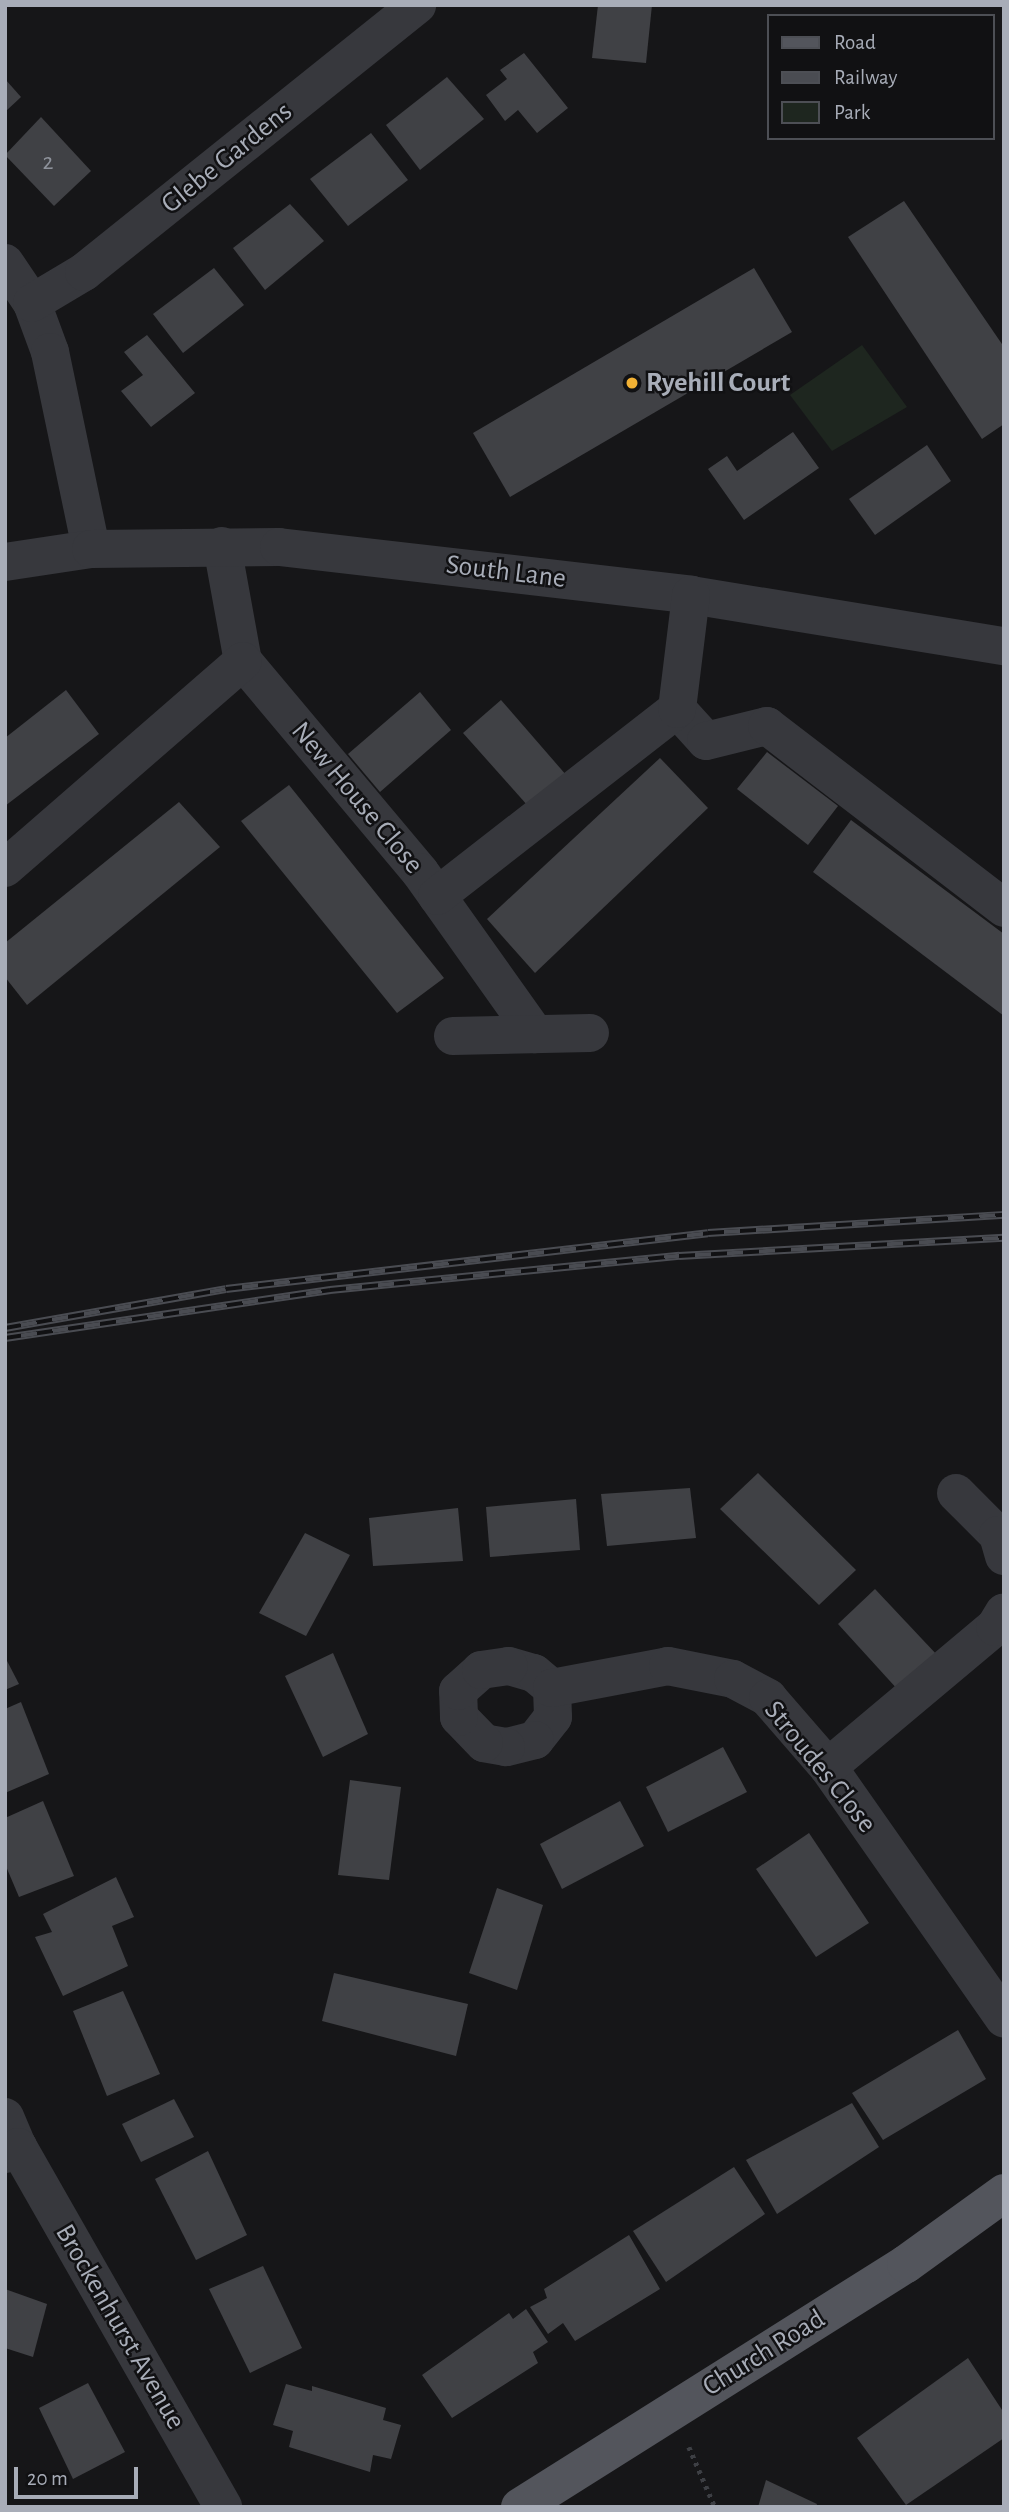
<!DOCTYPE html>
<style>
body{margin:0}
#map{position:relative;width:1009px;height:2512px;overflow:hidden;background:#161618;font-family:"Alegreya Sans",sans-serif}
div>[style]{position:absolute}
.green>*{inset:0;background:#1e261f}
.building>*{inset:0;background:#404145}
.path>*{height:4.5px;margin-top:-2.25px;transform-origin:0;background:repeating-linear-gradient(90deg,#3d3f44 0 3.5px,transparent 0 8.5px)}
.minor>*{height:38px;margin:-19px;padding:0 19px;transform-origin:19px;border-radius:19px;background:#37383d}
.major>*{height:38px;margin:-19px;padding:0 19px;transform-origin:19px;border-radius:19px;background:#53555c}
.rail>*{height:8px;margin-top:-4px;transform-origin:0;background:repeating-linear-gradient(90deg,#111113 0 16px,#4a4c52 0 32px);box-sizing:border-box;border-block:2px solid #4a4c52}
.dots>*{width:19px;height:19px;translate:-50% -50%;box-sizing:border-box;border:4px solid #111113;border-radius:50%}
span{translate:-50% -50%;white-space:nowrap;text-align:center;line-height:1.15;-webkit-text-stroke:5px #111113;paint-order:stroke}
.number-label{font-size:24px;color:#8e929b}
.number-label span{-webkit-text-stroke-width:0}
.street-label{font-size:28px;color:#a8adb8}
.poi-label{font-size:28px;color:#a8adb8;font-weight:700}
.left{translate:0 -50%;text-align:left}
.frame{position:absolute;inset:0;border:7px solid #a8adb8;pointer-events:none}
.legend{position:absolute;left:767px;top:14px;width:228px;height:126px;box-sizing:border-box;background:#111113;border:2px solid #4d4f55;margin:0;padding:9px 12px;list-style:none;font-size:21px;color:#a8adb8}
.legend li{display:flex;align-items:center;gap:14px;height:35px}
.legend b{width:35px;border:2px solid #4d4f55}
.scale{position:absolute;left:14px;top:2467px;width:124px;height:32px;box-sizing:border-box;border:4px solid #a8adb8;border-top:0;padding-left:9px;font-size:21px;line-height:24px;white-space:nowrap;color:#a8adb8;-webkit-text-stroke:5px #111113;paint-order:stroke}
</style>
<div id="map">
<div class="green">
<div style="clip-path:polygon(862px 345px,907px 407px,832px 451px,790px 395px)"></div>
</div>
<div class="building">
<div style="clip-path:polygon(598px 5px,652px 5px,646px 63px,592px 58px)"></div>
<div style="clip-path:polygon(524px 53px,568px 108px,537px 133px,518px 110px,505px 121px,486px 95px,507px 79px,500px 70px)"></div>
<div style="clip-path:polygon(447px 77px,484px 119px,420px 170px,386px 125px)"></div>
<div style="clip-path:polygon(5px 79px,21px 97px,5px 112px)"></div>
<div style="clip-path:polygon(41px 117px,91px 171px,54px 206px,5px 155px)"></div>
<div style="clip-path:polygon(371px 133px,408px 180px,348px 226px,310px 179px)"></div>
<div style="clip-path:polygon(904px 201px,1004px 347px,1004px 424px,982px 439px,848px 237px)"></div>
<div style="clip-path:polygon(290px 204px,324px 241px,265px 290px,233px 248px)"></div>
<div style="clip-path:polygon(214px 268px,244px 305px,183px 353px,153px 314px)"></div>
<div style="clip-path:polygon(754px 268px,792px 332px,510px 497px,473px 433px)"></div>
<div style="clip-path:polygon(147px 335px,195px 393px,151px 427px,121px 391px,143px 375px,124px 352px)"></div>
<div style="clip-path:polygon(793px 432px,819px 468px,744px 520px,708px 469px,727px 456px,737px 471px)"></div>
<div style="clip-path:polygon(927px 445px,951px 481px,875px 535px,849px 499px)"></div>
<div style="clip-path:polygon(66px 690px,99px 734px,5px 806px,5px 738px)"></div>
<div style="clip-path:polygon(420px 692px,451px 730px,380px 792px,348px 754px)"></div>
<div style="clip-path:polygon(501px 700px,567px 776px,528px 806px,463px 733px)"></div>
<div style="clip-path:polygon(767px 752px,838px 806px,808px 845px,737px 789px)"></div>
<div style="clip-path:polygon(660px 758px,708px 808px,535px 973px,487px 919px)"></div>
<div style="clip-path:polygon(289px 785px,444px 978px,397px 1013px,241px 821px)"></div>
<div style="clip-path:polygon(179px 802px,220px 847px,27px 1005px,5px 977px,5px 943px)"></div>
<div style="clip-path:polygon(851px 820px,1004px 934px,1004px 1016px,813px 872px)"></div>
<div style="clip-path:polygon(758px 1473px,856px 1570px,819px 1605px,720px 1509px)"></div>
<div style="clip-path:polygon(690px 1488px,696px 1538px,607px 1546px,601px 1494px)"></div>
<div style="clip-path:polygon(576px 1499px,580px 1550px,490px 1557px,486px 1507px)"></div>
<div style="clip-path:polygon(458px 1508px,463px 1561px,373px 1566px,369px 1518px)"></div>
<div style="clip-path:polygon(305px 1533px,350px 1555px,306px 1636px,259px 1613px)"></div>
<div style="clip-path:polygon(875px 1589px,938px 1656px,899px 1691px,838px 1624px)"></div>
<div style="clip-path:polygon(333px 1653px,368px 1734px,323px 1757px,285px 1676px)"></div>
<div style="clip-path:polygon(5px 1657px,19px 1684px,5px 1690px)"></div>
<div style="clip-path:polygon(21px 1702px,49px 1774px,5px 1793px,5px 1709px)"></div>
<div style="clip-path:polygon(723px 1747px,747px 1792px,668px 1832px,646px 1787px)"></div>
<div style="clip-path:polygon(350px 1780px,401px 1787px,389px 1880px,338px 1875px)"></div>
<div style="clip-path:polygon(43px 1801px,74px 1876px,19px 1897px,5px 1864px,5px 1818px)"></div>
<div style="clip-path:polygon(620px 1801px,644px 1846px,562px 1889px,540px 1844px)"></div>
<div style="clip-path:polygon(809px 1833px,869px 1923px,816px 1957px,756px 1869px)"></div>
<div style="clip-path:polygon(116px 1877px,134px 1917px,112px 1926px,128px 1966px,63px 1996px,35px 1937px,52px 1932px,43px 1914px)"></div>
<div style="clip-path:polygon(497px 1888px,543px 1905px,517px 1990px,469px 1973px)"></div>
<div style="clip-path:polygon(334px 1973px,468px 2004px,456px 2056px,322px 2021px)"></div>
<div style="clip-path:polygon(123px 1991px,160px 2074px,107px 2096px,73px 2011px)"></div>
<div style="clip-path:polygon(958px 2030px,986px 2079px,883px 2140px,852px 2093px)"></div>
<div style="clip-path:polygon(174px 2099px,194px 2137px,141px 2162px,122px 2124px)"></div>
<div style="clip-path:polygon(852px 2103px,879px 2147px,777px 2214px,746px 2160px)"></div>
<div style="clip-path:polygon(208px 2151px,247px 2235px,196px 2260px,155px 2179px)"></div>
<div style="clip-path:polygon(734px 2167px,765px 2214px,666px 2282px,633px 2231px)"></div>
<div style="clip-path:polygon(629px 2235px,660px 2289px,575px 2341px,563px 2323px,548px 2334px,530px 2307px,547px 2298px,544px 2289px)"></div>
<div style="clip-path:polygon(263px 2266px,302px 2348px,250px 2373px,209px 2289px)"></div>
<div style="clip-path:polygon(5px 2289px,47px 2304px,33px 2357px,5px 2348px)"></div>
<div style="clip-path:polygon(526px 2309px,548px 2342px,533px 2352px,538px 2363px,452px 2418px,422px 2375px,509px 2313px,513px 2319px)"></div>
<div style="clip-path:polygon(968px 2358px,1004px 2413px,1004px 2438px,906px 2505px,857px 2438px)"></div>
<div style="clip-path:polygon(88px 2383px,125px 2452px,73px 2479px,39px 2408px)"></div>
<div style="clip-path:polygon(286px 2384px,312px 2391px,312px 2386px,386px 2408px,383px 2420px,401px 2425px,391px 2459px,373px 2455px,370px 2472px,289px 2447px,293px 2431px,273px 2425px)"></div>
<div style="clip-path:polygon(766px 2480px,817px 2504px,816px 2507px,758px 2507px)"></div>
</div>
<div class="path">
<div style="left:689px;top:2447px;width:65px;rotate:66.6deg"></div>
</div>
<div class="minor">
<div style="left:5px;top:263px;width:48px;rotate:56deg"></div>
<div style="left:32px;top:303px;width:52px;rotate:69.8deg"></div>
<div style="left:50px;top:352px;width:201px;rotate:78.2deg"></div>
<div style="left:32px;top:303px;width:61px;rotate:-30.8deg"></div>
<div style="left:84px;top:272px;width:427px;rotate:-38.7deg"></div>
<div style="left:222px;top:546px;width:117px;rotate:79.7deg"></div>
<div style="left:243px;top:661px;width:275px;rotate:50deg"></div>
<div style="left:420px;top:872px;width:199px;rotate:54.6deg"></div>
<div style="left:5px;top:562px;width:87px;rotate:-8.6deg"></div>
<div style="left:91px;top:549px;width:188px;rotate:-0.6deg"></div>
<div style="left:279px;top:547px;width:415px;rotate:6.6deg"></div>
<div style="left:691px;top:595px;width:317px;rotate:9.3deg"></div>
<div style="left:677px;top:709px;width:43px;rotate:47.8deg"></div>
<div style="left:706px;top:741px;width:63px;rotate:-13.8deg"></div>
<div style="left:767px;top:726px;width:299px;rotate:37.5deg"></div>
<div style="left:5px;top:868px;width:315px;rotate:-41deg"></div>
<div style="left:437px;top:896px;width:304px;rotate:-37.9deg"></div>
<div style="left:677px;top:709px;width:115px;rotate:-83deg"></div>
<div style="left:453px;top:1036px;width:137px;rotate:-1.3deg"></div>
<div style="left:956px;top:1493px;width:59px;rotate:45deg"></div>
<div style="left:998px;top:1535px;width:22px;rotate:74deg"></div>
<div style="left:509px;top:1666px;width:26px;rotate:16deg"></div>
<div style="left:534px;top:1673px;width:23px;rotate:40deg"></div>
<div style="left:552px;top:1688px;width:29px;rotate:88deg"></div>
<div style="left:553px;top:1717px;width:29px;rotate:128deg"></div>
<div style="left:535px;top:1740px;width:30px;rotate:166deg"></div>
<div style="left:506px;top:1747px;width:22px;rotate:-170deg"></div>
<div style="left:484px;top:1743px;width:36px;rotate:-134deg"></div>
<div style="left:459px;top:1717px;width:26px;rotate:-92deg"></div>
<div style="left:458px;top:1691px;width:31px;rotate:-42deg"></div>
<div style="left:481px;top:1670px;width:28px;rotate:-8deg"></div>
<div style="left:552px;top:1688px;width:118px;rotate:-10.7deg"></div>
<div style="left:668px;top:1666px;width:66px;rotate:11.3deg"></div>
<div style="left:733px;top:1679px;width:40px;rotate:28deg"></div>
<div style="left:768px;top:1698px;width:91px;rotate:49deg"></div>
<div style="left:828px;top:1767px;width:307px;rotate:55deg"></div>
<div style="left:828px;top:1767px;width:218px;rotate:-40deg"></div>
<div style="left:995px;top:1627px;width:17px;rotate:-59deg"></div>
<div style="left:5px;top:2117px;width:33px;rotate:67deg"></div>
<div style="left:5px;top:2154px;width:15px;rotate:-28deg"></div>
<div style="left:18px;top:2147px;width:414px;rotate:60.3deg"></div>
</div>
<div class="major">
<div style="left:520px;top:2507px;width:456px;rotate:-32.2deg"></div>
<div style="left:906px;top:2264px;width:121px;rotate:-35.9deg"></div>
</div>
<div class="rail">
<div style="left:5px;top:1328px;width:224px;rotate:-10deg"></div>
<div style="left:226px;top:1289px;width:485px;rotate:-6.6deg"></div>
<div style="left:708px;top:1233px;width:297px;rotate:-3.5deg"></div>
<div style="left:5px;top:1338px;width:329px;rotate:-8.4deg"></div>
<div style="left:330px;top:1290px;width:351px;rotate:-5.6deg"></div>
<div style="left:679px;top:1256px;width:325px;rotate:-3.2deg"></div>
</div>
<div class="dots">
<div style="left:632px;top:383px;background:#f2b134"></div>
</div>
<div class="number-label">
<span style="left:48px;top:163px">2</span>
</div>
<div class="street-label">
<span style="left:227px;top:158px;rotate:-39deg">Glebe Gardens</span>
<span style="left:506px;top:572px;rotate:7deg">South Lane</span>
<span style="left:357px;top:798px;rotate:50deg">New House Close</span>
<span style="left:820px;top:1767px;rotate:51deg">Stroudes Close</span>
<span style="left:120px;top:2327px;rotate:60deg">Brockenhurst Avenue</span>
<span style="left:764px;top:2353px;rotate:-32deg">Church Road</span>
</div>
<div class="poi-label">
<span class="left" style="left:646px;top:383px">Ryehill Court</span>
</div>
<div class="frame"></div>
<ul class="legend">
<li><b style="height:9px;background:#53555c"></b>Road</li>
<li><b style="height:9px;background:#4a4c52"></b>Railway</li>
<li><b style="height:19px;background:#1e261f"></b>Park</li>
</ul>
<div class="scale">20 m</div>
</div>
